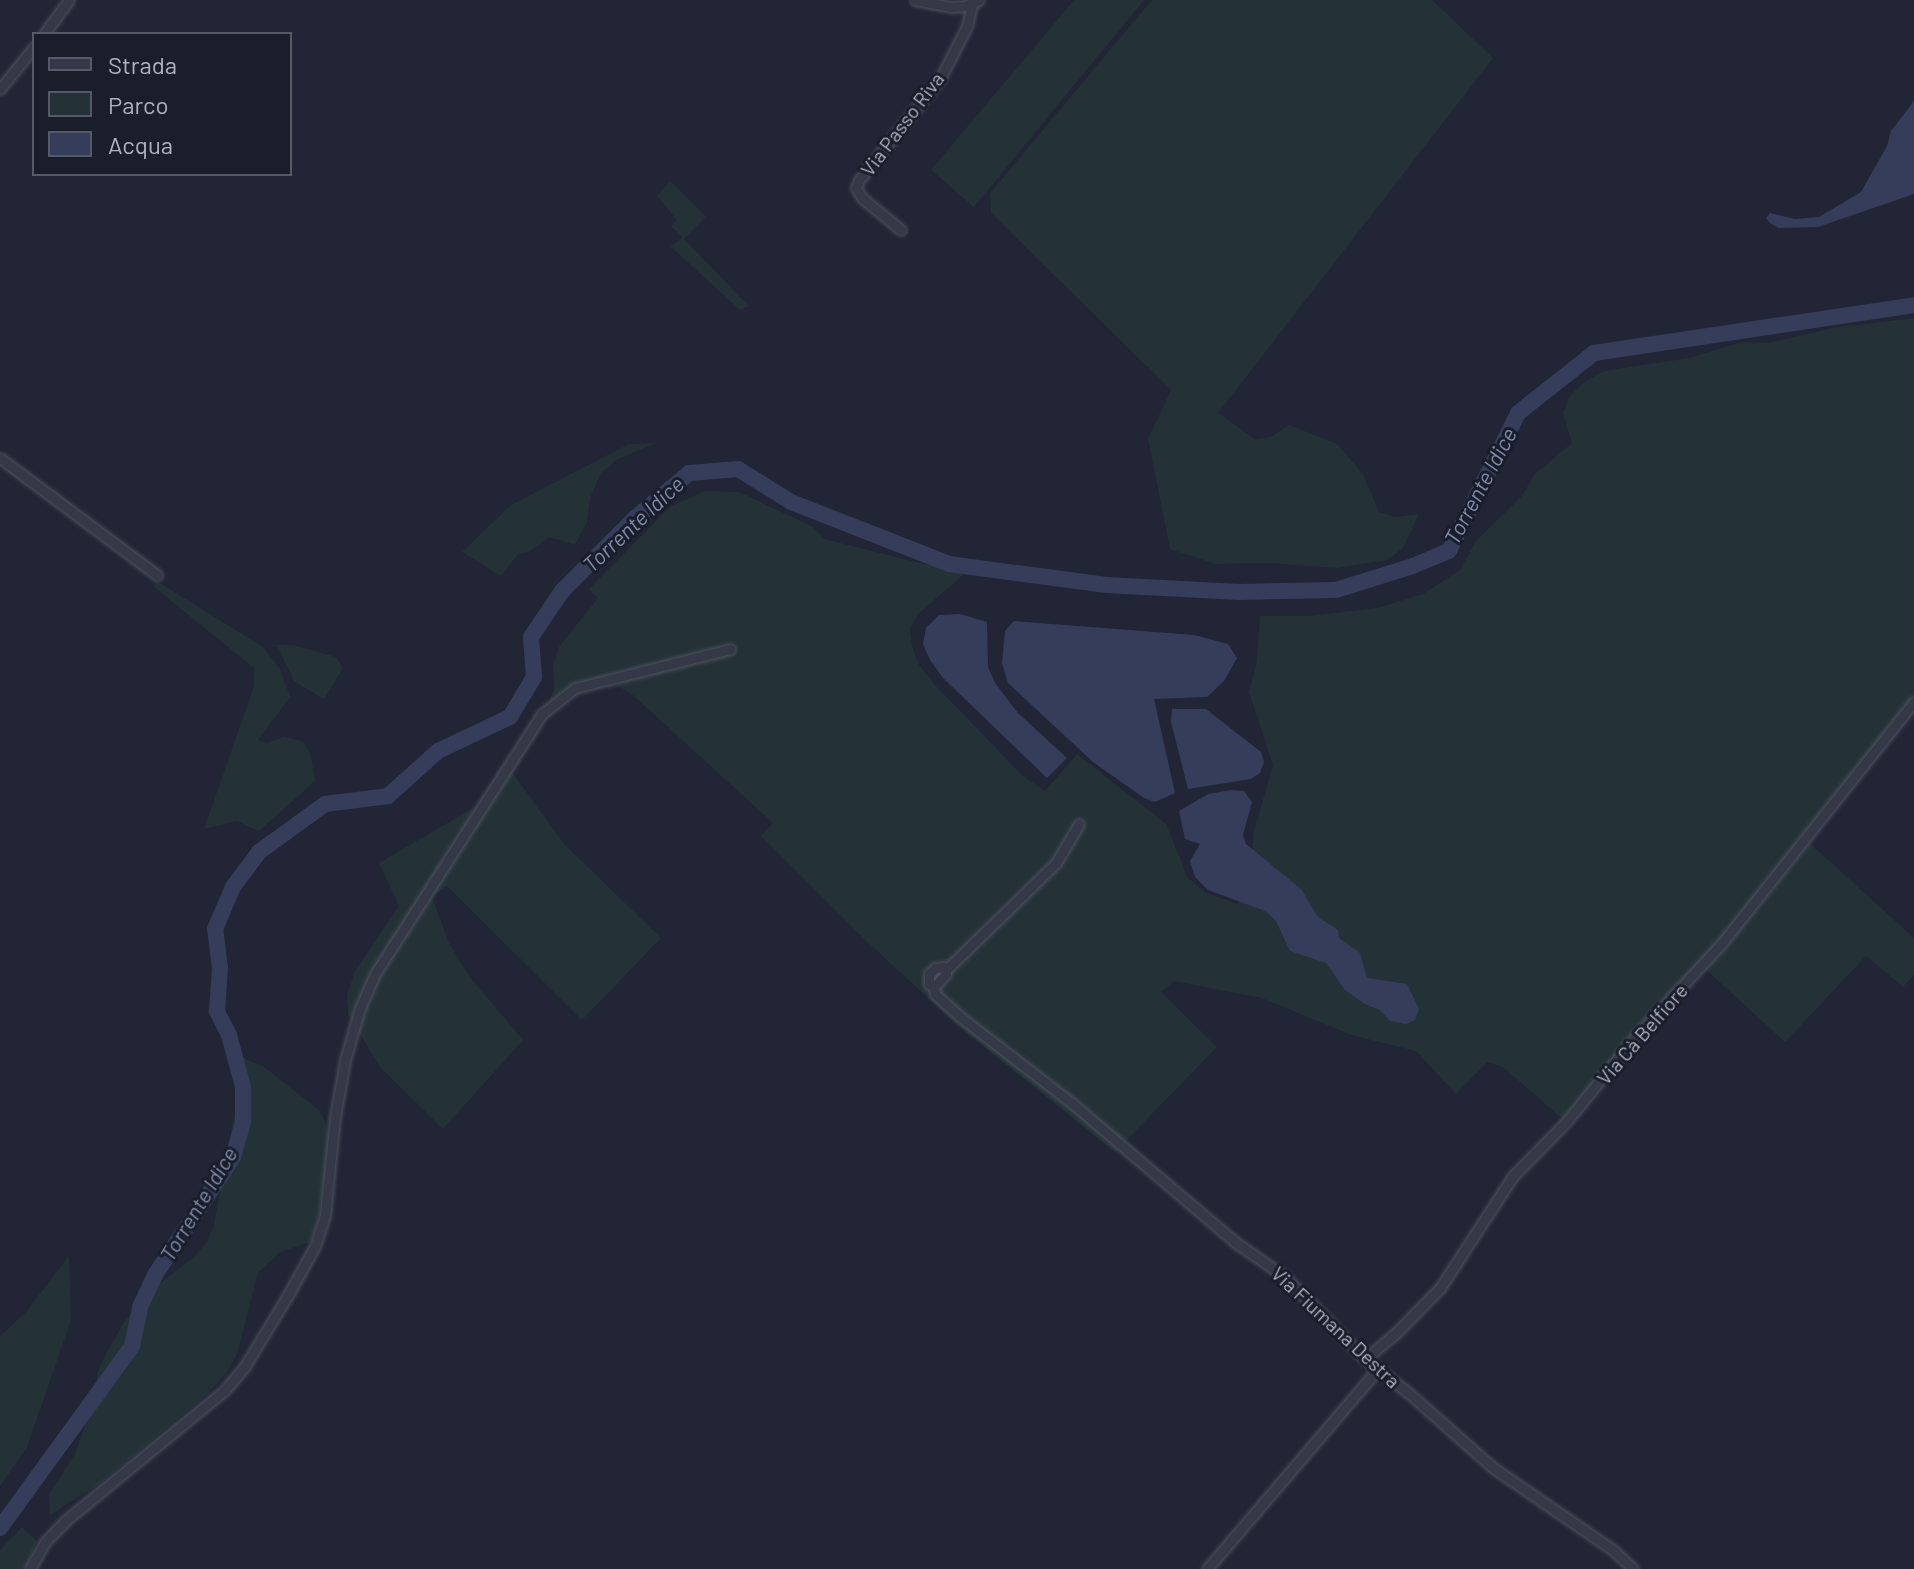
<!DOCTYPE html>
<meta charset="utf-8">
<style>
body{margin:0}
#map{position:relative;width:1914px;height:1569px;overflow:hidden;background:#212535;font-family:Barlow,sans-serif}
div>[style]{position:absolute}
.green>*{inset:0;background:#243237}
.water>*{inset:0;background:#363d5b}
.river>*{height:16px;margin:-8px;padding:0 8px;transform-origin:8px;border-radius:8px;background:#363d5b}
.roads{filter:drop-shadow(0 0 2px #4f5260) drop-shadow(0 0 2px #4f5260)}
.minor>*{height:9px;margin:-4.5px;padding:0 4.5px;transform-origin:4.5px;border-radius:4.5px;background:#353846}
span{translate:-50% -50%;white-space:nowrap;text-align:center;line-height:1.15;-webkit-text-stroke:6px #1a1d2a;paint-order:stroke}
.street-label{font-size:20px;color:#afb2c2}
.water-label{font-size:22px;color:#808aad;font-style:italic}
.legend{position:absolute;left:32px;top:32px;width:260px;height:144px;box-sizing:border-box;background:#1a1d2a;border:2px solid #565967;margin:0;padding:10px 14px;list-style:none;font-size:24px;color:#afb2c2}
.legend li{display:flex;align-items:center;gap:16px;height:40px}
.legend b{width:40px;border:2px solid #565967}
</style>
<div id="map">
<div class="green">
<div style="clip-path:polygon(1074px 0,1144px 0,974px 207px,931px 170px)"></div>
<div style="clip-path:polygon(1152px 0,1432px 0,1493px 58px,1218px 413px,1255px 439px,1271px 437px,1289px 425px,1337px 444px,1363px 474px,1379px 512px,1396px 517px,1419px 514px,1403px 548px,1387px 560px,1337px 568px,1271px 563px,1216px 564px,1170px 549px,1148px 439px,1171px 390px,991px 213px,990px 193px)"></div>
<div style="clip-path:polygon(670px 181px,706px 217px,684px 239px,749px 306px,740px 310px,670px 246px,683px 238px,671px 226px,677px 220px,657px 196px)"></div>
<div style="clip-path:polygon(1914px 318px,1914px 698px,1804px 838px,1914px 938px,1914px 975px,1903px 987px,1866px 956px,1785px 1042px,1702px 966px,1565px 1121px,1503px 1067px,1487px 1062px,1456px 1094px,1416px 1051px,1351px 1035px,1262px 998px,1174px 981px,1161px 992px,1217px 1047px,1115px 1152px,956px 1024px,859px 934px,761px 836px,773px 823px,634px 696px,615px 684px,580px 691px,547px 708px,554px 689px,553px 665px,559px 647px,598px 598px,589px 589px,671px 506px,705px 491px,739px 492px,813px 527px,824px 539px,964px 574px,917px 615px,910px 629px,912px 646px,919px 665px,934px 684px,1023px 776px,1045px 791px,1077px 754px,1166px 824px,1188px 878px,1205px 892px,1237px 904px,1253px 886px,1253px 834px,1273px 765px,1249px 692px,1256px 666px,1260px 616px,1309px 616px,1377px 608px,1423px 594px,1460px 570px,1476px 541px,1522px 496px,1534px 475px,1572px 443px,1563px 413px,1569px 397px,1584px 382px,1604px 371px,1689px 358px,1742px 342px,1768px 343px,1833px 328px)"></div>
<div style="clip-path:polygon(656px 443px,616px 460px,601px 473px,590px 498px,587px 522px,575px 545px,549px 537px,529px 552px,519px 553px,501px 576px,462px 552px,511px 505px,629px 444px)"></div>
<div style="clip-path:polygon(155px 580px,263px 647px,280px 669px,290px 697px,258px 740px,267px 743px,283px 737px,303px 741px,311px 756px,315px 781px,259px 831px,237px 821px,204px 829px,254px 686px,254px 668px,154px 587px)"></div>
<div style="clip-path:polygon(277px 645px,293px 645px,336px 657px,343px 668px,324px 699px,294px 681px)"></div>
<div style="clip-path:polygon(509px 768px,564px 844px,661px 938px,582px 1020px,447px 886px,432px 897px,449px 943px,469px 976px,523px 1040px,443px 1129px,380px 1067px,348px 1014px,347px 995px,355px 971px,399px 906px,379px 863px,480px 804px)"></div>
<div style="clip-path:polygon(239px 1056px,264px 1067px,319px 1110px,325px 1122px,329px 1139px,323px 1188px,318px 1219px,310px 1242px,280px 1252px,258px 1273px,237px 1354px,228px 1371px,206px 1395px,102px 1482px,50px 1515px,49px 1494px,75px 1454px,89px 1414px,100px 1365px,121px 1327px,143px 1296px,193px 1258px,207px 1242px,214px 1225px,236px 1107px)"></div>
<div style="clip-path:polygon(69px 1256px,71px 1320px,27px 1447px,0 1486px,0 1336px,25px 1313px)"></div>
<div style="clip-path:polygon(22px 1527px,37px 1541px,25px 1569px,0 1569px,0 1550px)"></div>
</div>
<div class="water">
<div style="clip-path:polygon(1914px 101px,1914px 194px,1818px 227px,1778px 228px,1770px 223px,1766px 218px,1770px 213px,1795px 219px,1819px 217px,1861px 192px,1887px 146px,1891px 131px)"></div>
<div style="clip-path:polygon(960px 614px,987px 622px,988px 667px,995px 683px,1018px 713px,1067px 758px,1047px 778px,943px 678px,930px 660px,923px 644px,926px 628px,939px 615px)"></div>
<div style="clip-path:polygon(1014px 621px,1194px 635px,1228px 644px,1237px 658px,1224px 681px,1207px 697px,1154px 699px,1175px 793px,1155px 802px,1144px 798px,1093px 762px,1008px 683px,1002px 663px,1005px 631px)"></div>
<div style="clip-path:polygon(1172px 709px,1206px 709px,1261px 752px,1264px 762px,1260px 773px,1251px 779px,1188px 789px,1171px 722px)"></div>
<div style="clip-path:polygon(1231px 790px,1244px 791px,1252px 802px,1243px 835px,1246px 844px,1301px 889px,1318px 917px,1338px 930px,1339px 938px,1360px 953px,1367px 978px,1407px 984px,1419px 1009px,1415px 1020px,1406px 1024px,1390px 1021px,1380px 1010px,1365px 1004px,1345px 990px,1326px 963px,1290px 951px,1276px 921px,1265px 911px,1208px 890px,1195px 877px,1190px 861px,1200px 844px,1185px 839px,1179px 811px,1208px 794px)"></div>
</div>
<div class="river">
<div style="left:0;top:1528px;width:225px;rotate:-54deg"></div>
<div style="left:132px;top:1346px;width:40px;rotate:-78deg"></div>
<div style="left:140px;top:1307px;width:35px;rotate:-65deg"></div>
<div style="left:155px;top:1275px;width:141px;rotate:-56.5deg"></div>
<div style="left:233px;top:1157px;width:37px;rotate:-74deg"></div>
<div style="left:243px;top:1121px;width:34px;rotate:-90deg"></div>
<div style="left:243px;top:1087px;width:54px;rotate:-105.1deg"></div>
<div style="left:229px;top:1035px;width:27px;rotate:-117deg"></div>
<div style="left:217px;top:1011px;width:43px;rotate:-86deg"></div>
<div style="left:220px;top:968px;width:39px;rotate:-97deg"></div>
<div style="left:215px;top:929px;width:46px;rotate:-66.8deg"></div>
<div style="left:233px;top:887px;width:44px;rotate:-53.4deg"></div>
<div style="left:259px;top:852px;width:82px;rotate:-36deg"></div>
<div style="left:325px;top:804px;width:64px;rotate:-7.2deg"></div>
<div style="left:388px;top:796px;width:67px;rotate:-42deg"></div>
<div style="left:438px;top:751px;width:80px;rotate:-25.3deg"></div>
<div style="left:510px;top:717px;width:47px;rotate:-59deg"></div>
<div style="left:534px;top:677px;width:40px;rotate:-94.3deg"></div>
<div style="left:531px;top:637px;width:55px;rotate:-56deg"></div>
<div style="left:562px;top:591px;width:102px;rotate:-45deg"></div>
<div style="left:634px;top:519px;width:72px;rotate:-39.9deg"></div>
<div style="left:689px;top:473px;width:49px;rotate:-4.7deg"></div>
<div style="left:738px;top:469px;width:62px;rotate:31.9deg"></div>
<div style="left:791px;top:502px;width:170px;rotate:21.4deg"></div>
<div style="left:949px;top:564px;width:159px;rotate:7.6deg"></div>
<div style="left:1107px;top:585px;width:132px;rotate:3deg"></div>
<div style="left:1239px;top:592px;width:97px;rotate:-1.2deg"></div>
<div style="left:1336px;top:590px;width:81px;rotate:-17.3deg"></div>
<div style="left:1413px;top:566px;width:39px;rotate:-23deg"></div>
<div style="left:1449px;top:551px;width:154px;rotate:-63.4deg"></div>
<div style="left:1518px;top:413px;width:97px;rotate:-38.3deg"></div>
<div style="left:1594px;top:353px;width:324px;rotate:-8.5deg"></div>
</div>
<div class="roads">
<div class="minor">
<div style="left:915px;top:0;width:37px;rotate:11deg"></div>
<div style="left:951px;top:7px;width:14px;rotate:-4deg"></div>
<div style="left:965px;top:6px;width:15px;rotate:-23deg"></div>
<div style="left:44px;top:34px;width:42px;rotate:-53.7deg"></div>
<div style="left:0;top:89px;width:54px;rotate:-51deg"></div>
<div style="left:901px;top:230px;width:50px;rotate:-140.6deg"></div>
<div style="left:862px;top:198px;width:12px;rotate:-121deg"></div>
<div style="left:856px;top:188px;width:9px;rotate:-69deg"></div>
<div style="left:859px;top:180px;width:132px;rotate:-51.5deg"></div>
<div style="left:941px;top:77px;width:57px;rotate:-63deg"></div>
<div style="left:967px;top:26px;width:23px;rotate:-77deg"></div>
<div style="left:0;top:458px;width:196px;rotate:36.7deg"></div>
<div style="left:946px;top:970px;width:153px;rotate:-44.2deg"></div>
<div style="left:1056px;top:863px;width:45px;rotate:-59.5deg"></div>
<div style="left:934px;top:987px;width:6px;rotate:-149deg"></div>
<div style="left:929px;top:984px;width:10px;rotate:-90deg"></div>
<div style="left:929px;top:974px;width:8px;rotate:-45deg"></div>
<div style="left:935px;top:968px;width:9px;rotate:-6deg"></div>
<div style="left:944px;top:967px;width:7px;rotate:74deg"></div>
<div style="left:946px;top:974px;width:18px;rotate:133deg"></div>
<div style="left:934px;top:987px;width:7px;rotate:82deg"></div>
<div style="left:935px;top:994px;width:38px;rotate:42deg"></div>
<div style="left:963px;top:1019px;width:139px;rotate:37.7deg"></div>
<div style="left:1073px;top:1104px;width:213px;rotate:40.4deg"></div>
<div style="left:1235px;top:1242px;width:60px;rotate:34.8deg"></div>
<div style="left:1284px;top:1276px;width:116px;rotate:45.7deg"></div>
<div style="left:1365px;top:1359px;width:58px;rotate:38deg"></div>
<div style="left:1411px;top:1395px;width:108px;rotate:41.6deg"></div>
<div style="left:1492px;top:1467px;width:148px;rotate:34.5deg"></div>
<div style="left:1614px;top:1551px;width:26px;rotate:43deg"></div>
<div style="left:1365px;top:1359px;width:40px;rotate:-40deg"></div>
<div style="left:1396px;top:1333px;width:63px;rotate:-45.6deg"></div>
<div style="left:1440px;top:1288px;width:134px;rotate:-56.9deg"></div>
<div style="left:1513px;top:1176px;width:76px;rotate:-45.5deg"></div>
<div style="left:1566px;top:1122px;width:112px;rotate:-50.8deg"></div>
<div style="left:1637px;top:1035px;width:125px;rotate:-47.3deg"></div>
<div style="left:1722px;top:943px;width:308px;rotate:-51.5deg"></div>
<div style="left:30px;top:1569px;width:31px;rotate:-61deg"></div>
<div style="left:45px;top:1542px;width:29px;rotate:-46deg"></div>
<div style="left:65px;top:1521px;width:207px;rotate:-39.3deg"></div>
<div style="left:225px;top:1390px;width:31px;rotate:-50deg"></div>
<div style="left:245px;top:1366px;width:83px;rotate:-58.8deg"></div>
<div style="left:288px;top:1295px;width:56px;rotate:-61.1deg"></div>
<div style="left:315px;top:1246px;width:33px;rotate:-72deg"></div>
<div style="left:325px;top:1215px;width:99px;rotate:-84.2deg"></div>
<div style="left:335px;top:1117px;width:58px;rotate:-80deg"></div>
<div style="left:345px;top:1060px;width:54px;rotate:-73.9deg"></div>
<div style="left:360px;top:1008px;width:37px;rotate:-66deg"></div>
<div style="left:375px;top:974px;width:309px;rotate:-57.3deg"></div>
<div style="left:542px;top:714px;width:42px;rotate:-38.2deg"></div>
<div style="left:575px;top:688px;width:160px;rotate:-14.1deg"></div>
<div style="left:1207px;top:1569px;width:263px;rotate:-49.5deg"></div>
</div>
</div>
<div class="street-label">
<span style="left:902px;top:124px;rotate:-53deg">Via Passo Riva</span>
<span style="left:1642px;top:1034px;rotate:-49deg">Via Cà Belfiore</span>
<span style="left:1336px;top:1327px;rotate:43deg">Via Fiumana Destra</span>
</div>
<div class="water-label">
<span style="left:1480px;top:486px;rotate:-62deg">Torrente Idice</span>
<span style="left:633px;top:524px;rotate:-43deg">Torrente Idice</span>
<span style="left:198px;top:1204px;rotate:-59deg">Torrente Idice</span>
</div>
<ul class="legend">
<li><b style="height:10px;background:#353846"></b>Strada</li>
<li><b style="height:22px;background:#243237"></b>Parco</li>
<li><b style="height:22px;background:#363d5b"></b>Acqua</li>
</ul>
</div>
